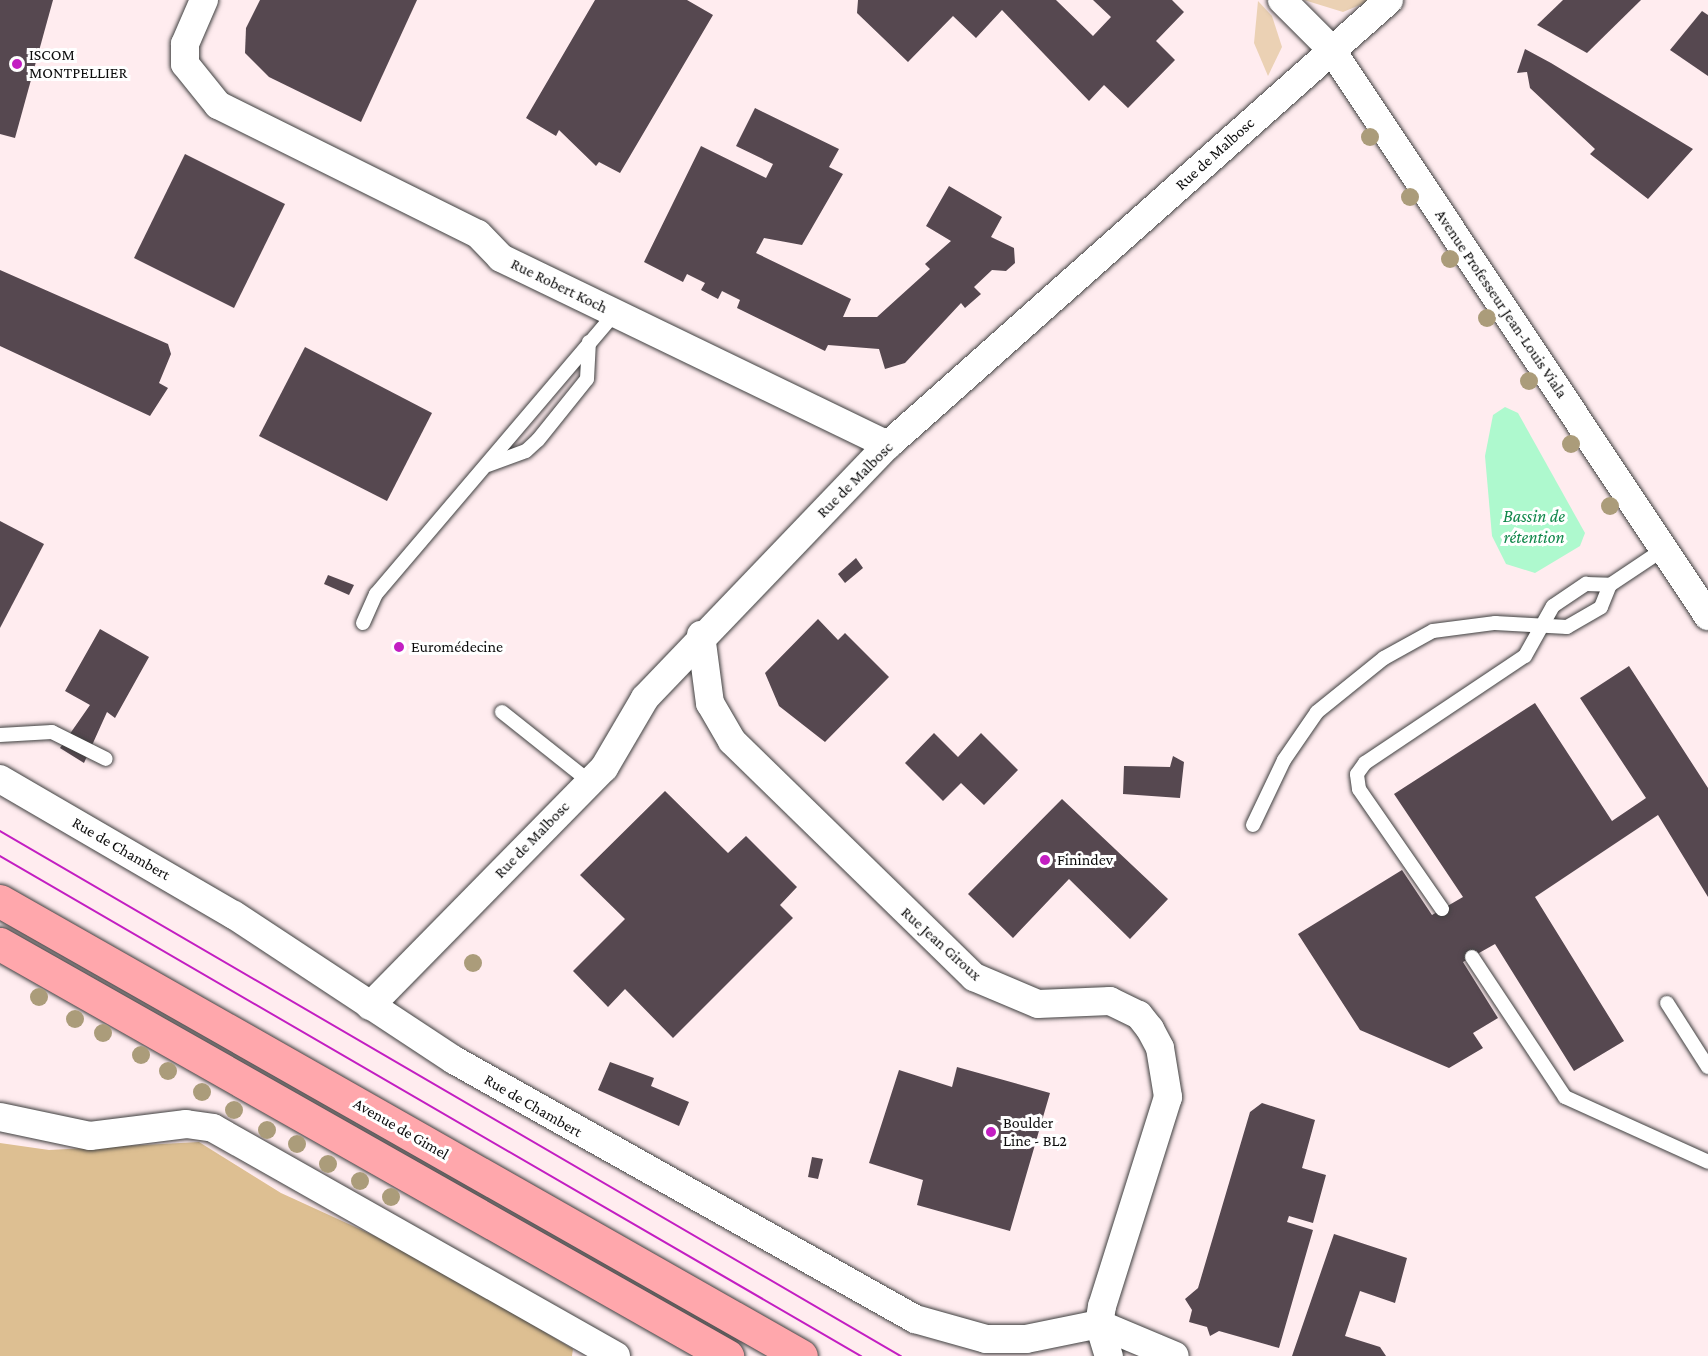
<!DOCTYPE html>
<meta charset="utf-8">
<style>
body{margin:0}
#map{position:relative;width:1708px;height:1356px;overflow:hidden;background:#ffecef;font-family:"Crimson Pro",serif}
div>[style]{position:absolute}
.green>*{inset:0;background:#ebd1b4}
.forest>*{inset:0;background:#ddbf92}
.water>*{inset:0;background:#aef9ce}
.building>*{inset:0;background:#564850}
.roads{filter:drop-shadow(0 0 2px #3f3f3f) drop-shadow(0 0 2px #3f3f3f)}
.service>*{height:14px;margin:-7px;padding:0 7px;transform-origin:7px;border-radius:7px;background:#fff}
.minor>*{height:28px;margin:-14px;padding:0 14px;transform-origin:14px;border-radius:14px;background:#fff}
.secondary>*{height:33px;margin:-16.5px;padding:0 16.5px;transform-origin:16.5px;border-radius:16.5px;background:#ffa7ac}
.tram>*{height:1.5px;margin:-0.75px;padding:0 0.75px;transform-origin:0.75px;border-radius:0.75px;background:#c31ec2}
.trees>*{width:18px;height:18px;margin:-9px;border-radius:50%;background:#ab9c7a}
.dots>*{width:16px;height:16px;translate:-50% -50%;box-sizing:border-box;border:3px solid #fff;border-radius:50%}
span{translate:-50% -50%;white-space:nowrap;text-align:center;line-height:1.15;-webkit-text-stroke:6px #fff;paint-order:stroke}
.poi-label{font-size:16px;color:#0c0c0c}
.left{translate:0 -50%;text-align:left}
.street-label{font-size:16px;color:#0c0c0c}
.water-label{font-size:18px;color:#10874a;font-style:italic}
</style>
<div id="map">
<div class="green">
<div style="clip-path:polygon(1304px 0,1372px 0,1343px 12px)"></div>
<div style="clip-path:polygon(1258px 1px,1272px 16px,1282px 47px,1268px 76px,1254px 43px)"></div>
</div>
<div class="forest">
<div style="clip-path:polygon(199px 1142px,281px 1193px,412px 1253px,573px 1349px,572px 1356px,0 1356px,0 1143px,49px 1150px)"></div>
</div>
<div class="water">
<div style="clip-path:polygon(1505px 407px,1518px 413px,1585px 533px,1580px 546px,1535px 573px,1506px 564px,1492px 536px,1485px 456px,1493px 415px)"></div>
</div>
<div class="building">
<div style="clip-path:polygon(0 0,53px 0,15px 138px,0 134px)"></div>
<div style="clip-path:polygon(260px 0,417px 0,361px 122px,269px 77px,245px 53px,246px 28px)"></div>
<div style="clip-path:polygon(595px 0,687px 0,713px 15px,620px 173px,599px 162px,596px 166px,559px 130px,556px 136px,526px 118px)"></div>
<div style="clip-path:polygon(1056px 0,1093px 36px,1111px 17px,1093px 0,1172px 0,1184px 12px,1156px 41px,1175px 60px,1128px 108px,1104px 85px,1089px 101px,1002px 10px,976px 38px,953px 16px,908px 62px,857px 13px,858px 0)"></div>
<div style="clip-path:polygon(1563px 0,1641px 0,1587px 53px,1537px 25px)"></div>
<div style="clip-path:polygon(1702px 11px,1708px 15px,1708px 76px,1670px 50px)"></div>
<div style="clip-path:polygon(1525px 49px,1551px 63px,1693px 149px,1648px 199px,1590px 154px,1595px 149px,1530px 88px,1527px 72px,1517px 73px)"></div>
<div style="clip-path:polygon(755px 108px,839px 149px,829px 167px,843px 174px,802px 245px,764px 238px,756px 253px,851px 299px,843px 317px,877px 317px,930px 269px,925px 264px,951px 241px,926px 226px,949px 186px,1002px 217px,991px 237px,1014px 248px,1015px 263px,1006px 271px,992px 270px,974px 287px,981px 294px,965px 308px,961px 303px,905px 363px,885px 369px,879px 349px,828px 345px,825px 351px,737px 308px,740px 300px,722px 291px,718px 299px,701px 290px,705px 283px,687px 274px,683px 282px,644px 262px,701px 146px,766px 178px,773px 164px,736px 146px)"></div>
<div style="clip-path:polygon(185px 154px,285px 204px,234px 308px,134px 258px)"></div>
<div style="clip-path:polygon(0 270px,168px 344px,171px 354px,159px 383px,168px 388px,150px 416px,0 346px)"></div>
<div style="clip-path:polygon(305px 347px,432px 413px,387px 501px,259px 436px)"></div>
<div style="clip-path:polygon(0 521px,44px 544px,0 628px)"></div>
<div style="clip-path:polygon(856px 558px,863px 568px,845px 583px,838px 574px)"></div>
<div style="clip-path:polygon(328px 575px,354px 585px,349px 595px,324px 584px)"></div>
<div style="clip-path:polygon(818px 619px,838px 640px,845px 633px,889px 677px,825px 742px,779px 706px,765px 673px)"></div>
<div style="clip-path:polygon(100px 629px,149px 657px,115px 718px,107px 712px,84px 763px,60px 748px,90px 705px,65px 691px)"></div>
<div style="clip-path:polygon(1629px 666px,1708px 788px,1708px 897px,1658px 815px,1535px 897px,1624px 1041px,1574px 1071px,1495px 944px,1463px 962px,1498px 1018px,1473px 1033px,1483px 1048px,1449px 1068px,1360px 1030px,1298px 934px,1402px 870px,1432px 915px,1463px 897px,1394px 794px,1535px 703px,1612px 821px,1646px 798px,1580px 698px)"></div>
<div style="clip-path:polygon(934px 733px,958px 757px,981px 733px,1018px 770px,984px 805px,961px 783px,943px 801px,905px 763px)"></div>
<div style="clip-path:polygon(1173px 756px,1184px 762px,1180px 798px,1123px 794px,1124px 766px,1170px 767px)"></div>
<div style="clip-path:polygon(665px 791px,728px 853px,746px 836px,797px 887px,780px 905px,793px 918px,673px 1038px,625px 989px,608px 1007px,573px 971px,625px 919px,580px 875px)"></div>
<div style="clip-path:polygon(1062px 799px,1168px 899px,1130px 939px,1069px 879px,1013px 938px,968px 894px)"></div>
<div style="clip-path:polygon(610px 1062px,654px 1078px,651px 1086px,689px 1102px,679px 1126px,598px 1090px)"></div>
<div style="clip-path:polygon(957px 1067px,1050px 1093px,1010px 1231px,917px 1205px,923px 1180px,869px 1163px,899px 1070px,952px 1087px)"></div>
<div style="clip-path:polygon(1262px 1103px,1315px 1120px,1302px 1168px,1326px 1175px,1313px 1223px,1289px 1216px,1287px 1222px,1313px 1230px,1279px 1348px,1219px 1331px,1210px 1336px,1207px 1327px,1189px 1322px,1192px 1310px,1185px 1299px,1198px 1288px,1250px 1112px)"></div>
<div style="clip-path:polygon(812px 1157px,823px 1159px,818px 1179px,808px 1177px)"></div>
<div style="clip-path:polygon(1334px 1234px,1407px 1258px,1395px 1303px,1360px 1291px,1345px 1336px,1380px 1347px,1386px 1356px,1292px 1356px)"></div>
</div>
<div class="roads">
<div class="service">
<div style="left:488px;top:465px;width:40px;rotate:-20.2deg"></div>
<div style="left:526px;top:451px;width:16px;rotate:-43deg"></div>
<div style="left:538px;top:440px;width:78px;rotate:-51.2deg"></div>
<div style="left:587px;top:379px;width:37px;rotate:-87deg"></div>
<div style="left:363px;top:623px;width:32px;rotate:-66deg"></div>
<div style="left:376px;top:594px;width:367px;rotate:-49.6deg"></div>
<div style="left:502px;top:712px;width:112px;rotate:38.5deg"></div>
<div style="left:0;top:735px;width:52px;rotate:-3.3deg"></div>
<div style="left:52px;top:732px;width:60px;rotate:26.6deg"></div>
<div style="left:1253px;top:825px;width:72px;rotate:-64.5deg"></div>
<div style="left:1284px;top:760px;width:58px;rotate:-55.5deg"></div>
<div style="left:1317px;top:712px;width:86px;rotate:-38.9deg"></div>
<div style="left:1384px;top:658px;width:56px;rotate:-28.9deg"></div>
<div style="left:1433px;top:631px;width:63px;rotate:-7.4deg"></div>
<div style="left:1495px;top:623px;width:72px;rotate:3.2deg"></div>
<div style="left:1567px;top:627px;width:39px;rotate:-30deg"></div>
<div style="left:1601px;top:607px;width:24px;rotate:-68deg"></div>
<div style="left:1442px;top:909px;width:146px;rotate:-124.7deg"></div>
<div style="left:1359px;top:789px;width:15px;rotate:-98deg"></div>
<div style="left:1357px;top:774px;width:14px;rotate:-54deg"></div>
<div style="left:1365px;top:763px;width:192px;rotate:-33.8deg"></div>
<div style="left:1525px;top:656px;width:57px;rotate:-60.8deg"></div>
<div style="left:1553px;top:606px;width:40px;rotate:-34deg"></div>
<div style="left:1586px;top:584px;width:24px;rotate:2deg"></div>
<div style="left:1610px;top:585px;width:65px;rotate:-33.7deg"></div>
<div style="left:1472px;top:957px;width:168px;rotate:56.4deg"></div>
<div style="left:1565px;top:1097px;width:157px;rotate:24.4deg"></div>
<div style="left:1667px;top:1003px;width:76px;rotate:57.4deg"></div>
</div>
<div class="minor">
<div style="left:204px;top:0;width:48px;rotate:113.4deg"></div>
<div style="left:185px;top:44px;width:20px;rotate:90deg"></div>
<div style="left:185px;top:64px;width:53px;rotate:51.2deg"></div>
<div style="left:218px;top:105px;width:290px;rotate:26.4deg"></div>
<div style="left:478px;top:234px;width:33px;rotate:46deg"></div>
<div style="left:501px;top:258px;width:430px;rotate:25.8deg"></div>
<div style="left:1282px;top:0;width:69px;rotate:45deg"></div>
<div style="left:1331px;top:49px;width:681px;rotate:56.38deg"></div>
<div style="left:701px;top:635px;width:69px;rotate:82.5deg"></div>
<div style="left:710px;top:703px;width:44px;rotate:59.9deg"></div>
<div style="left:732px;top:741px;width:338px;rotate:44.3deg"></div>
<div style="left:974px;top:977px;width:69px;rotate:22.9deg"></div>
<div style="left:1038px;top:1004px;width:72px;rotate:-2.4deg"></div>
<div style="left:1110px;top:1001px;width:32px;rotate:26deg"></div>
<div style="left:1139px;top:1015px;width:18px;rotate:52deg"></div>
<div style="left:1150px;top:1029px;width:21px;rotate:62deg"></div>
<div style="left:1160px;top:1048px;width:50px;rotate:80.7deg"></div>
<div style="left:1168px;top:1097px;width:219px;rotate:107.5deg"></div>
<div style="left:1102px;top:1306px;width:18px;rotate:99deg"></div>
<div style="left:1099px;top:1324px;width:34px;rotate:73deg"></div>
<div style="left:0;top:779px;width:271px;rotate:30.2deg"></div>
<div style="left:234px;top:915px;width:263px;rotate:33.4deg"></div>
<div style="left:454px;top:1060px;width:529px;rotate:29.33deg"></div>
<div style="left:915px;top:1319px;width:74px;rotate:15.7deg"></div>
<div style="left:986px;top:1339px;width:40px"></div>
<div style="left:1026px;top:1339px;width:75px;rotate:-11.6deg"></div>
<div style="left:1099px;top:1324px;width:82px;rotate:22.8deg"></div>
<div style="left:370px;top:1006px;width:334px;rotate:-45.5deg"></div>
<div style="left:604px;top:768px;width:81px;rotate:-59.6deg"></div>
<div style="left:645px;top:698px;width:351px;rotate:-46.2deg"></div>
<div style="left:888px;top:445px;width:670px;rotate:-41.61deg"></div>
<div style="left:0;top:1117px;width:92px;rotate:11.9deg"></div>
<div style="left:90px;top:1136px;width:97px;rotate:-7.1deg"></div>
<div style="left:186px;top:1124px;width:27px;rotate:8deg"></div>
<div style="left:213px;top:1128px;width:463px;rotate:29.5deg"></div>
</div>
<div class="secondary">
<div style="left:0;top:901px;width:921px;rotate:29.6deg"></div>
<div style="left:0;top:944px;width:836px;rotate:29.54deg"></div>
</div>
</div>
<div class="tram">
<div style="left:0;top:831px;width:1043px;rotate:30.23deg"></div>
<div style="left:0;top:856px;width:996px;rotate:30.14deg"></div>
</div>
<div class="trees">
<div style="left:1370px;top:137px"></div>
<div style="left:1410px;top:197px"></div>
<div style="left:1450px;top:259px"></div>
<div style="left:1487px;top:318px"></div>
<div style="left:1529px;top:381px"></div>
<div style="left:1571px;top:444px"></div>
<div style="left:1610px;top:506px"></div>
<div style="left:473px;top:963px"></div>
<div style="left:39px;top:997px"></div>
<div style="left:75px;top:1019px"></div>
<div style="left:103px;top:1033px"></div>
<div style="left:141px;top:1055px"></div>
<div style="left:168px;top:1071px"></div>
<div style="left:202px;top:1092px"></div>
<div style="left:234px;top:1110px"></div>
<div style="left:267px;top:1130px"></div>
<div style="left:297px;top:1144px"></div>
<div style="left:328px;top:1164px"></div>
<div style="left:360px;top:1181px"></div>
<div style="left:391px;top:1197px"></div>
</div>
<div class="dots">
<div style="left:17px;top:64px;background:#c31ec2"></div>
<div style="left:399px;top:647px;background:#c31ec2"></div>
<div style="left:1045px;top:860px;background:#c31ec2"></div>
<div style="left:991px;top:1132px;background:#c31ec2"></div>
</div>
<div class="poi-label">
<span class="left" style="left:29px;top:64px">ISCOM<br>MONTPELLIER</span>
<span class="left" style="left:411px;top:647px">Euromédecine</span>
<span class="left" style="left:1057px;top:860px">Finindev</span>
<span class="left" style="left:1003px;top:1132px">Boulder<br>Line - BL2</span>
</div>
<div class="street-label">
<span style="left:1215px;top:154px;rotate:-42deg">Rue de Malbosc</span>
<span style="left:559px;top:286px;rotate:26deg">Rue Robert Koch</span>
<span style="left:1501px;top:304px;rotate:56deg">Avenue Professeur Jean-Louis Viala</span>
<span style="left:855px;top:480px;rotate:-45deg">Rue de Malbosc</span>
<span style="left:532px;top:840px;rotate:-46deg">Rue de Malbosc</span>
<span style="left:121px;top:849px;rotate:30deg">Rue de Chambert</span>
<span style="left:941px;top:944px;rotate:42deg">Rue Jean Giroux</span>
<span style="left:533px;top:1106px;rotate:30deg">Rue de Chambert</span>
<span style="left:401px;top:1129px;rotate:30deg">Avenue de Gimel</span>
</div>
<div class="water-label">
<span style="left:1534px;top:527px">Bassin de<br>rétention</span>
</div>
</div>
